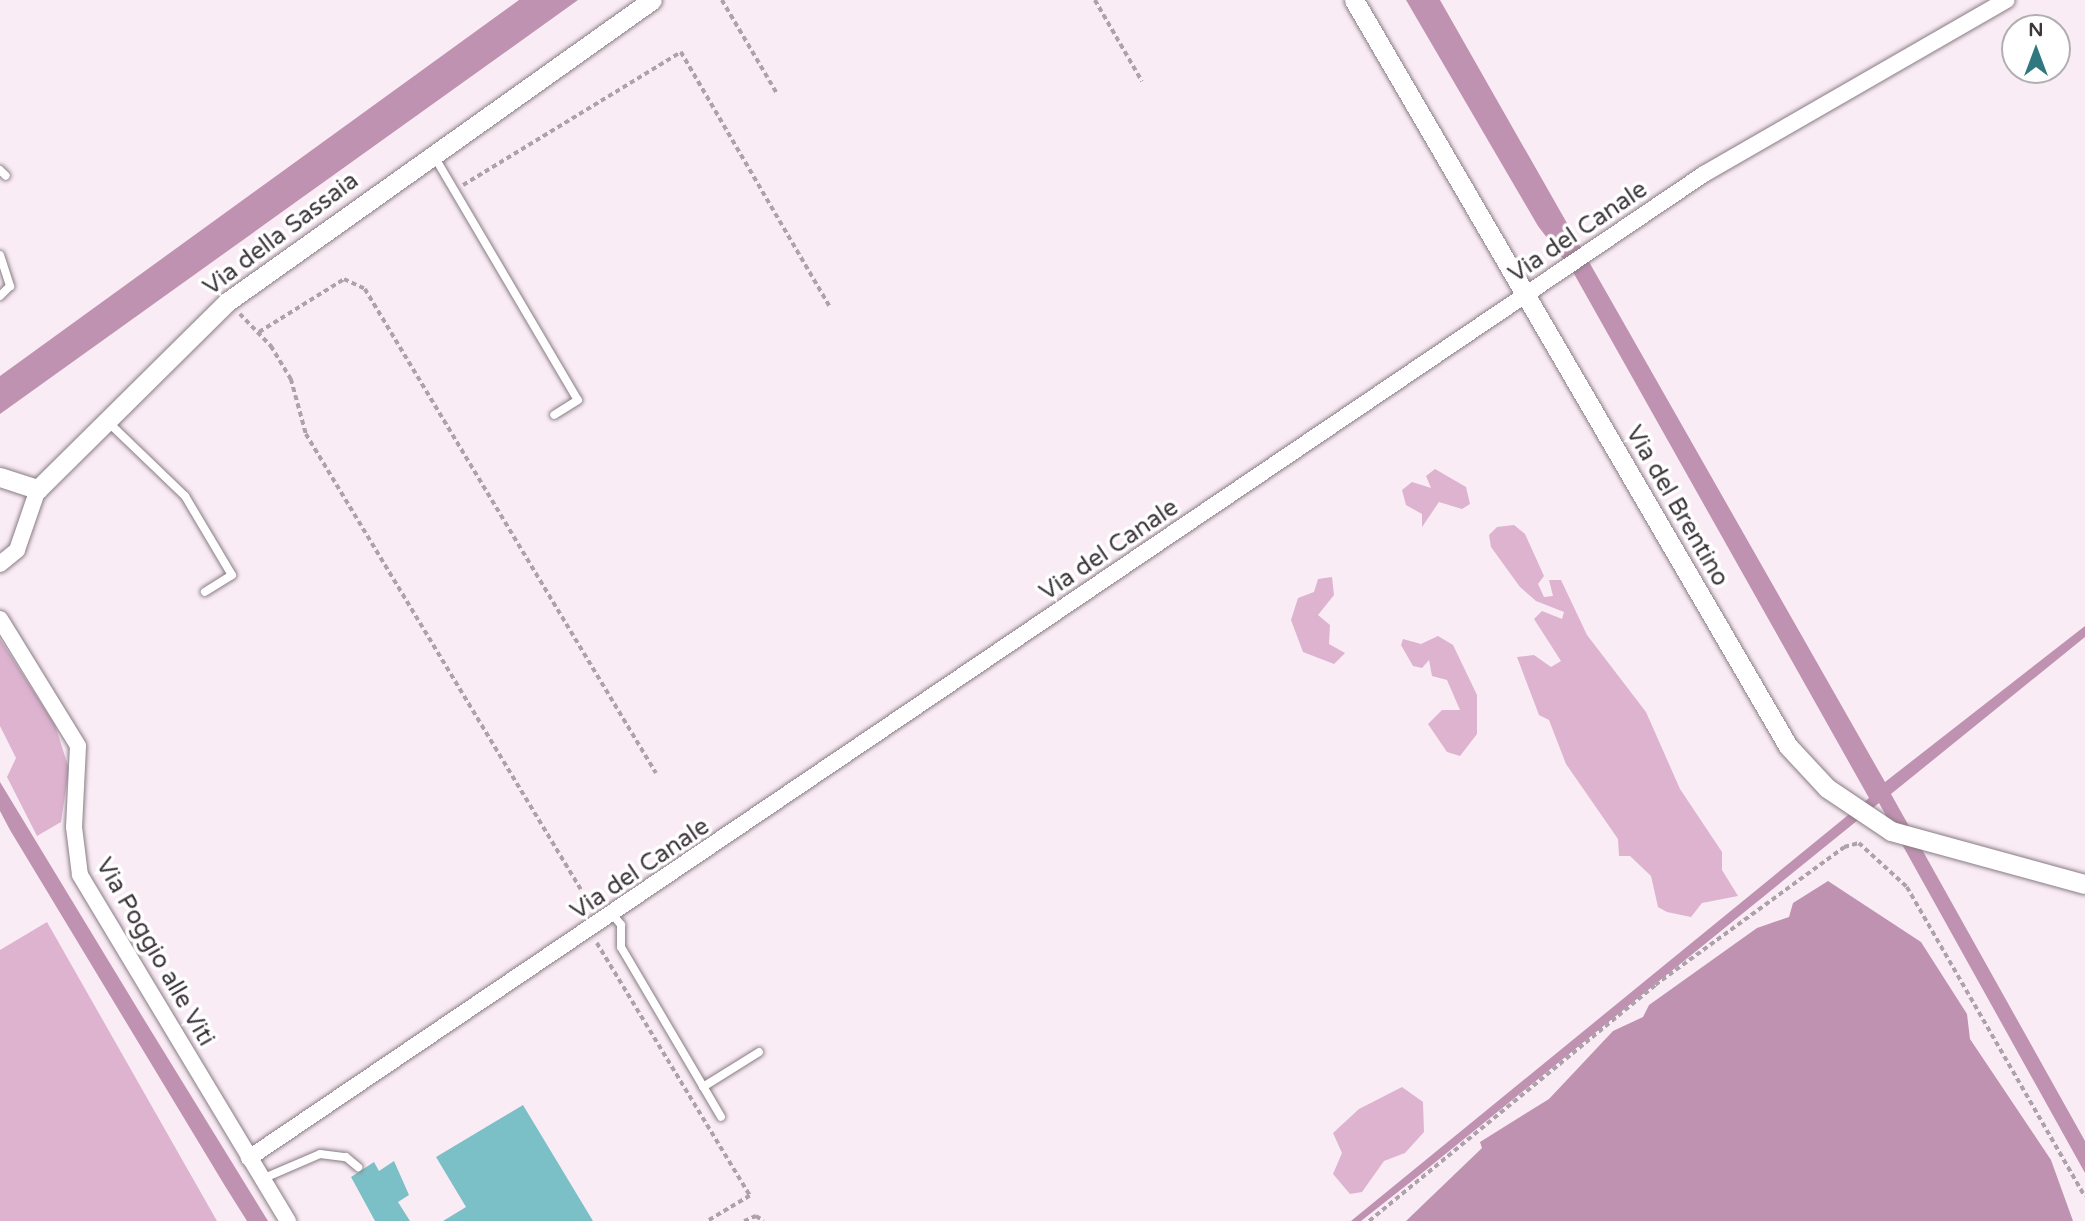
<!DOCTYPE html>
<style>
body{margin:0}
#map{position:relative;width:2085px;height:1221px;overflow:hidden;background:#faecf5;font-family:"Varela Round",sans-serif}
div>[style]{position:absolute}
.green>*{inset:0;background:#ddb3cf}
.water>*{inset:0;background:#c092b1}
.building>*{inset:0;background:#7cc0c7}
.path>*{height:3.5px;margin-top:-1.75px;transform-origin:0;background:repeating-linear-gradient(90deg,#ada2a9 0 5px,transparent 0 8.5px)}
.roads{filter:drop-shadow(0 0 2px #887c84) drop-shadow(0 0 2px #887c84)}
.service>*{height:8px;margin:-4px;padding:0 4px;transform-origin:4px;border-radius:4px;background:#fff}
.minor>*{height:16px;margin:-8px;padding:0 8px;transform-origin:8px;border-radius:8px;background:#fff}
.tertiary>*{height:19px;margin:-9.5px;padding:0 9.5px;transform-origin:9.5px;border-radius:9.5px;background:#fff}
span{translate:-50% -50%;white-space:nowrap;text-align:center;line-height:1.15;-webkit-text-stroke:7px #fff;paint-order:stroke}
.street-label{font-size:24px;color:#3d373b}
.north{position:absolute;left:2001px;top:14px;width:70px;height:70px;box-sizing:border-box;background:#fff;border:2px solid #b1afb1;border-radius:50%;rotate:0deg;font-size:19px;font-weight:700;line-height:28px;text-align:center;color:#3d373b}
.north::after{content:'';display:block;margin:auto;width:24px;height:32px;background:#2f787f;clip-path:polygon(50% 0,100% 100%,50% 72%,0 100%)}
</style>
<div id="map">
<div class="green">
<div style="clip-path:polygon(1435px 469px,1466px 487px,1470px 504px,1462px 509px,1439px 502px,1422px 527px,1422px 514px,1406px 505px,1402px 490px,1412px 482px,1431px 488px,1426px 476px)"></div>
<div style="clip-path:polygon(1497px 527px,1514px 525px,1525px 534px,1544px 576px,1538px 584px,1544px 597px,1553px 596px,1549px 580px,1561px 580px,1587px 635px,1646px 712px,1680px 789px,1722px 852px,1722px 870px,1738px 896px,1702px 903px,1691px 917px,1667px 912px,1658px 907px,1651px 876px,1630px 856px,1619px 856px,1618px 839px,1566px 764px,1549px 720px,1539px 715px,1517px 657px,1534px 655px,1551px 667px,1561px 661px,1534px 619px,1542px 611px,1562px 619px,1564px 612px,1536px 601px,1520px 587px,1491px 547px,1489px 535px)"></div>
<div style="clip-path:polygon(1332px 577px,1334px 595px,1318px 615px,1330px 625px,1329px 644px,1345px 653px,1334px 664px,1303px 652px,1291px 620px,1298px 598px,1314px 592px,1318px 579px)"></div>
<div style="clip-path:polygon(1438px 636px,1453px 645px,1477px 695px,1477px 734px,1460px 756px,1447px 752px,1428px 724px,1442px 710px,1460px 710px,1447px 680px,1432px 676px,1429px 660px,1422px 668px,1413px 666px,1401px 645px,1403px 639px,1421px 644px)"></div>
<div style="clip-path:polygon(0 639px,55px 725px,69px 769px,61px 822px,37px 836px,7px 777px,16px 758px,0 726px)"></div>
<div style="clip-path:polygon(47px 922px,217px 1221px,0 1221px,0 950px)"></div>
<div style="clip-path:polygon(1402px 1087px,1423px 1102px,1424px 1132px,1405px 1153px,1384px 1161px,1362px 1192px,1350px 1194px,1333px 1174px,1342px 1153px,1333px 1133px,1359px 1109px)"></div>
</div>
<div class="water">
<div style="clip-path:polygon(519px 0,578px 0,0 414px,0 376px)"></div>
<div style="clip-path:polygon(1406px 0,1440px 0,1885px 782px,2085px 626px,2085px 637px,1891px 794px,2085px 1141px,2085px 1173px,1879px 803px,1422px 1173px,1361px 1221px,1351px 1221px,1869px 798px,1573px 272px,1538px 226px)"></div>
<div style="clip-path:polygon(0 782px,145px 1021px,268px 1221px,247px 1221px,225px 1186px,10px 830px,0 811px)"></div>
<div style="clip-path:polygon(1828px 881px,1921px 942px,1967px 1014px,1970px 1039px,2051px 1160px,2073px 1221px,1406px 1221px,1482px 1148px,1480px 1142px,1549px 1099px,1613px 1031px,1643px 1017px,1649px 1005px,1757px 928px,1789px 917px,1793px 903px)"></div>
</div>
<div class="building">
<div style="clip-path:polygon(523px 1105px,593px 1221px,443px 1221px,466px 1207px,436px 1157px)"></div>
<div style="clip-path:polygon(394px 1161px,409px 1195px,398px 1202px,410px 1221px,375px 1221px,351px 1177px,374px 1162px,379px 1171px)"></div>
</div>
<div class="path">
<div style="left:722px;top:0;width:110px;rotate:59.5deg"></div>
<div style="left:1095px;top:0;width:94px;rotate:59.9deg"></div>
<div style="left:463px;top:185px;width:255px;rotate:-31.4deg"></div>
<div style="left:681px;top:52px;width:295px;rotate:59.7deg"></div>
<div style="left:240px;top:314px;width:45px;rotate:45.9deg"></div>
<div style="left:271px;top:346px;width:39px;rotate:59deg"></div>
<div style="left:291px;top:379px;width:57px;rotate:74.7deg"></div>
<div style="left:306px;top:434px;width:551px;rotate:58.88deg"></div>
<div style="left:259px;top:332px;width:100px;rotate:-31.9deg"></div>
<div style="left:344px;top:279px;width:23px;rotate:25deg"></div>
<div style="left:365px;top:289px;width:565px;rotate:58.98deg"></div>
<div style="left:597px;top:943px;width:296px;rotate:58.8deg"></div>
<div style="left:750px;top:1196px;width:49px;rotate:149.2deg"></div>
<div style="left:744px;top:1221px;width:13px;rotate:-23deg"></div>
<div style="left:756px;top:1216px;width:9px;rotate:32deg"></div>
<div style="left:1369px;top:1221px;width:371px;rotate:-39.5deg"></div>
<div style="left:1655px;top:985px;width:234px;rotate:-36.1deg"></div>
<div style="left:1844px;top:847px;width:16px;rotate:-15deg"></div>
<div style="left:1859px;top:843px;width:65px;rotate:42.5deg"></div>
<div style="left:1907px;top:887px;width:357px;rotate:60.1deg"></div>
</div>
<div class="roads">
<div class="service">
<div style="left:434px;top:156px;width:283px;rotate:59.5deg"></div>
<div style="left:578px;top:400px;width:28px;rotate:148deg"></div>
<div style="left:0;top:170px;width:8px;rotate:45deg"></div>
<div style="left:0;top:255px;width:33px;rotate:72deg"></div>
<div style="left:10px;top:286px;width:14px;rotate:135deg"></div>
<div style="left:108px;top:422px;width:107px;rotate:43.9deg"></div>
<div style="left:185px;top:496px;width:92px;rotate:59.3deg"></div>
<div style="left:232px;top:575px;width:32px;rotate:148deg"></div>
<div style="left:613px;top:915px;width:13px;rotate:51deg"></div>
<div style="left:621px;top:925px;width:22px;rotate:90deg"></div>
<div style="left:621px;top:947px;width:197px;rotate:59.5deg"></div>
<div style="left:703px;top:1087px;width:66px;rotate:-32deg"></div>
<div style="left:262px;top:1179px;width:63px;rotate:-23.3deg"></div>
<div style="left:320px;top:1154px;width:26px;rotate:7deg"></div>
<div style="left:346px;top:1157px;width:16px;rotate:40deg"></div>
</div>
<div class="minor">
<div style="left:0;top:564px;width:22px;rotate:-39deg"></div>
<div style="left:17px;top:550px;width:65px;rotate:-71deg"></div>
<div style="left:0;top:619px;width:149px;rotate:58.4deg"></div>
<div style="left:78px;top:746px;width:81px;rotate:92.8deg"></div>
<div style="left:74px;top:827px;width:48px;rotate:82.9deg"></div>
<div style="left:80px;top:875px;width:404px;rotate:59deg"></div>
<div style="left:249px;top:1158px;width:1756px;rotate:-34.07deg"></div>
<div style="left:1704px;top:174px;width:349px;rotate:-29.9deg"></div>
</div>
<div class="tertiary">
<div style="left:1354px;top:0;width:863px;rotate:59.81deg"></div>
<div style="left:1788px;top:746px;width:57px;rotate:47.1deg"></div>
<div style="left:1827px;top:788px;width:77px;rotate:33.9deg"></div>
<div style="left:1891px;top:831px;width:201px;rotate:15.3deg"></div>
<div style="left:0;top:477px;width:40px;rotate:18deg"></div>
<div style="left:38px;top:489px;width:266px;rotate:-44.7deg"></div>
<div style="left:227px;top:302px;width:521px;rotate:-35.4deg"></div>
</div>
</div>
<div class="street-label">
<span style="left:1578px;top:232px;rotate:-34deg">Via del Canale</span>
<span style="left:281px;top:234px;rotate:-37deg">Via della Sassaia</span>
<span style="left:1677px;top:506px;rotate:60deg">Via del Brentino</span>
<span style="left:1109px;top:550px;rotate:-34deg">Via del Canale</span>
<span style="left:640px;top:869px;rotate:-34deg">Via del Canale</span>
<span style="left:155px;top:952px;rotate:60deg">Via Poggio alle Viti</span>
</div>
<div class="north">N</div>
</div>
